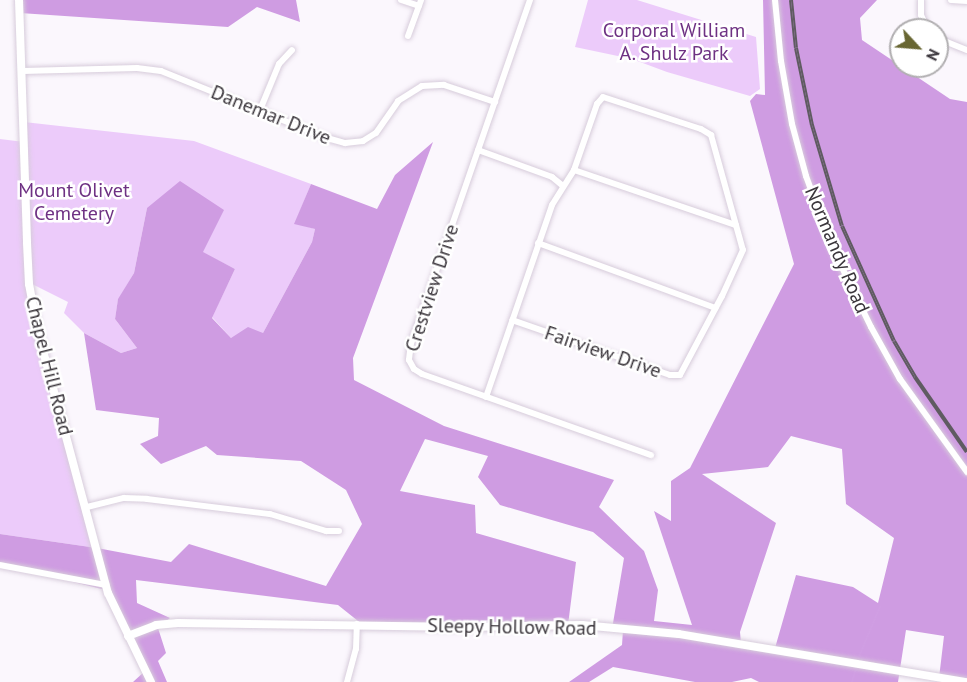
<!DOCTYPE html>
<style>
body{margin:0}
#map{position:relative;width:967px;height:682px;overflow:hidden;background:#fbf7fd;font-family:"PT Sans",sans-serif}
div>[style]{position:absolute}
.green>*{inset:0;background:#eccbfa}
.forest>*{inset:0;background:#cf9ce2}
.stream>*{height:1.5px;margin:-0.75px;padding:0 0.75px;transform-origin:0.75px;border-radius:0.75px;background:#d09ee3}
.roads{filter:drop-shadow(0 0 2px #d7ccdb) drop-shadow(0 0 2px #d7ccdb)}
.minor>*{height:6px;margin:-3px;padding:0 3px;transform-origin:3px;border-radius:3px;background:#fff}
.tertiary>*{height:8px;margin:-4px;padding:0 4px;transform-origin:4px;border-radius:4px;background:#fff}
.rail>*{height:4px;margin-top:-2px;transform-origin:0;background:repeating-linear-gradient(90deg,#fff 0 4.5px,#5f5b61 0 9px);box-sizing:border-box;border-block:2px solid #5f5b61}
span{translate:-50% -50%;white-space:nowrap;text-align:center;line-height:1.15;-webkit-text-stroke:5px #fff;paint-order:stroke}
.park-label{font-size:20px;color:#6e3183}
.street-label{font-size:20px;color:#3b363c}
.north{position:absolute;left:889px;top:18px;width:60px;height:60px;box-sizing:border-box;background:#fff;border:2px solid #b1afb1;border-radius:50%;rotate:116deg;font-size:16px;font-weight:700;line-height:24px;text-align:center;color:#3b363c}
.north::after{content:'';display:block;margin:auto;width:21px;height:27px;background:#686632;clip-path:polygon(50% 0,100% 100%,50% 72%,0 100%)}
</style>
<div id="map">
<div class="green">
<div style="clip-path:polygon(588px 0,637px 0,756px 37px,760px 89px,750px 96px,667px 72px,632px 59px,575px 47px)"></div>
<div style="clip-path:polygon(24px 122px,194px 141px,311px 184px,295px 223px,315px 229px,312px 242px,263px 333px,231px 338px,212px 317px,235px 269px,203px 253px,147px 208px,134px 273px,118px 300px,115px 319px,137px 348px,121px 353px,84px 333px,64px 313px,68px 302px,30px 283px,97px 548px,0 534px,0 139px,24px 142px)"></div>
</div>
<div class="forest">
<div style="clip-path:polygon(19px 0,296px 0,300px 22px,257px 7px,228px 27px,20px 13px)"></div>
<div style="clip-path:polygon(evenodd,763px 0,877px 0,860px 18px,862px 40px,950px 99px,967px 102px,967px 682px,939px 678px,944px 636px,906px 630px,898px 682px,759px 682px,751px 678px,732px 682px,695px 682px,613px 667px,589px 682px,569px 682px,622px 645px,623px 630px,612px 629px,624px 558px,593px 532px,500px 505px,478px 477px,488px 456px,425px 439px,400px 491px,475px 505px,476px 533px,576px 562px,568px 625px,363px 625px,338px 605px,136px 580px,137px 603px,170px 618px,158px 628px,166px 653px,158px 661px,167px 682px,133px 682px,145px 671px,110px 591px,0 564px,0 534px,97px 548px,171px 562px,189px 544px,326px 586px,362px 524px,346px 490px,301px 461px,217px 455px,206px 446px,161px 464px,140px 444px,158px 436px,159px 418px,96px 410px,84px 333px,121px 353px,137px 348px,115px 319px,118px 299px,134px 273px,147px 208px,180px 181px,224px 210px,203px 252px,235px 269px,212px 318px,231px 338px,248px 327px,263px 333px,312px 242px,315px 229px,294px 224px,311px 184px,377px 209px,395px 175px,433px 142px,353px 358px,354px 380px,444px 426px,614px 480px,599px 507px,644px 551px,658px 590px,654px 621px,692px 625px,654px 511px,671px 521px,671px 481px,690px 468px,794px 264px,750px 101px,756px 94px,765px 95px,763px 0,791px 436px,842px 449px,846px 504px,894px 538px,878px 603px,853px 587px,796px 575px,775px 648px,741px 643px,740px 632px,776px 523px,702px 474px,768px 467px,791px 436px)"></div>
</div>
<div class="stream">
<div style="left:858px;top:659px;width:56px;rotate:-67.1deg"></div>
<div style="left:852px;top:682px;width:15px;rotate:-74deg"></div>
</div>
<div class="roads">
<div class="minor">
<div style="left:401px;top:0;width:19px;rotate:18deg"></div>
<div style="left:530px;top:0;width:363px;rotate:109.1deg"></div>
<div style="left:411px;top:343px;width:17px;rotate:97deg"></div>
<div style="left:409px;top:360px;width:10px;rotate:61deg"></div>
<div style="left:414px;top:369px;width:9px;rotate:32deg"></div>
<div style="left:422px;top:374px;width:243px;rotate:19.5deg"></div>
<div style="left:775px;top:0;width:61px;rotate:84.4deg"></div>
<div style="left:781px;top:61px;width:64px;rotate:80.1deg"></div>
<div style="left:792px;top:124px;width:54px;rotate:74.9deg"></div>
<div style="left:806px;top:176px;width:76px;rotate:69.9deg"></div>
<div style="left:832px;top:247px;width:89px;rotate:64deg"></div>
<div style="left:871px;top:327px;width:60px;rotate:60.9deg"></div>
<div style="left:900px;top:379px;width:115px;rotate:54.2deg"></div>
<div style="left:921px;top:0;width:15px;rotate:90deg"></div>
<div style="left:921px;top:15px;width:17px;rotate:65deg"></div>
<div style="left:951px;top:0;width:16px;rotate:4deg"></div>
<div style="left:408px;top:36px;width:38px;rotate:-70deg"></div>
<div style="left:937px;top:38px;width:32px;rotate:22deg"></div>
<div style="left:23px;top:71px;width:114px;rotate:-1.5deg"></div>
<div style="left:137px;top:68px;width:24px;rotate:7deg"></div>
<div style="left:161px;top:71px;width:179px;rotate:22deg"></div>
<div style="left:327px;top:138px;width:19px;rotate:16deg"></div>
<div style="left:345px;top:143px;width:18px;rotate:-6deg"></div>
<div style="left:363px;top:141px;width:15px;rotate:-32deg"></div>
<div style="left:376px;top:133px;width:39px;rotate:-55deg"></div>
<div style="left:398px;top:101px;width:28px;rotate:-32deg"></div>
<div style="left:422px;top:86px;width:22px;rotate:-3deg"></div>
<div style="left:444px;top:85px;width:54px;rotate:18.4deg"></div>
<div style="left:260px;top:110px;width:50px;rotate:-67.6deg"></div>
<div style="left:279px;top:64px;width:19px;rotate:-47deg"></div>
<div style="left:478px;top:150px;width:79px;rotate:20deg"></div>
<div style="left:552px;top:177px;width:14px;rotate:39deg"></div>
<div style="left:574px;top:170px;width:171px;rotate:18.8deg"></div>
<div style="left:538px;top:243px;width:189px;rotate:20.1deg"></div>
<div style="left:486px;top:397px;width:203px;rotate:-71deg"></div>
<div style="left:552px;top:205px;width:41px;rotate:-57.8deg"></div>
<div style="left:574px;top:170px;width:70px;rotate:-70.8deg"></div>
<div style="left:597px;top:104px;width:9px;rotate:-49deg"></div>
<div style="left:603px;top:97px;width:103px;rotate:18.1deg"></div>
<div style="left:701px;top:129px;width:12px;rotate:31deg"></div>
<div style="left:711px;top:135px;width:119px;rotate:74.5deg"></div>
<div style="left:743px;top:250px;width:51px;rotate:114.5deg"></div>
<div style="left:722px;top:296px;width:89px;rotate:118deg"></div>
<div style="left:680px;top:375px;width:10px;rotate:180deg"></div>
<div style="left:670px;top:375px;width:167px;rotate:-160.8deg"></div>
<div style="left:87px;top:507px;width:38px;rotate:-14deg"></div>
<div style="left:124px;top:498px;width:23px;rotate:2deg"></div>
<div style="left:147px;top:499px;width:124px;rotate:7deg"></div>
<div style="left:270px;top:514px;width:59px;rotate:16.9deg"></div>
<div style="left:326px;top:531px;width:13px"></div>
<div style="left:0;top:565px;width:108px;rotate:10.7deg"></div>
<div style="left:347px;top:682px;width:34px;rotate:-75deg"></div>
<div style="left:356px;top:649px;width:25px;rotate:-88deg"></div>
</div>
<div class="tertiary">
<div style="left:19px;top:0;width:243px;rotate:88.1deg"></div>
<div style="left:27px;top:243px;width:41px;rotate:87.2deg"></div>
<div style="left:29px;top:284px;width:49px;rotate:79.4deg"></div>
<div style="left:38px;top:332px;width:270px;rotate:75deg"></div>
<div style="left:108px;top:593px;width:99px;rotate:64.2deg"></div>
<div style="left:128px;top:636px;width:30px;rotate:-21deg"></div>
<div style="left:156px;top:625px;width:22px;rotate:-5deg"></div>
<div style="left:178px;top:623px;width:287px;rotate:0.8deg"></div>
<div style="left:465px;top:627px;width:117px;rotate:-1deg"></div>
<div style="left:582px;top:625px;width:97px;rotate:5.3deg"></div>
<div style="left:679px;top:634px;width:292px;rotate:9.5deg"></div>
</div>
</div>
<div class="rail">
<div style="left:791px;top:0;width:48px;rotate:84.1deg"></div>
<div style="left:796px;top:48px;width:79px;rotate:78.3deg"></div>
<div style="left:812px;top:125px;width:105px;rotate:73.5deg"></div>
<div style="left:842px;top:226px;width:126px;rotate:65.7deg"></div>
<div style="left:894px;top:341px;width:42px;rotate:59.7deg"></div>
<div style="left:915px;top:377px;width:91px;rotate:55.3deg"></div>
</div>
<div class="park-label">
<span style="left:674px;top:42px">Corporal William<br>A. Shulz Park</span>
<span style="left:74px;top:202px">Mount Olivet<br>Cemetery</span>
</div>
<div class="street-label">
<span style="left:271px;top:115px;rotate:22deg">Danemar Drive</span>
<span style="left:837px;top:250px;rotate:67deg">Normandy Road</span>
<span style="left:432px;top:288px;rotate:-72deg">Crestview Drive</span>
<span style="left:603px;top:352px;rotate:19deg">Fairview Drive</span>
<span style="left:49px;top:366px;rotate:76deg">Chapel Hill Road</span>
<span style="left:512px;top:627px;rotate:1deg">Sleepy Hollow Road</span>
</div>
<div class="north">N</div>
</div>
